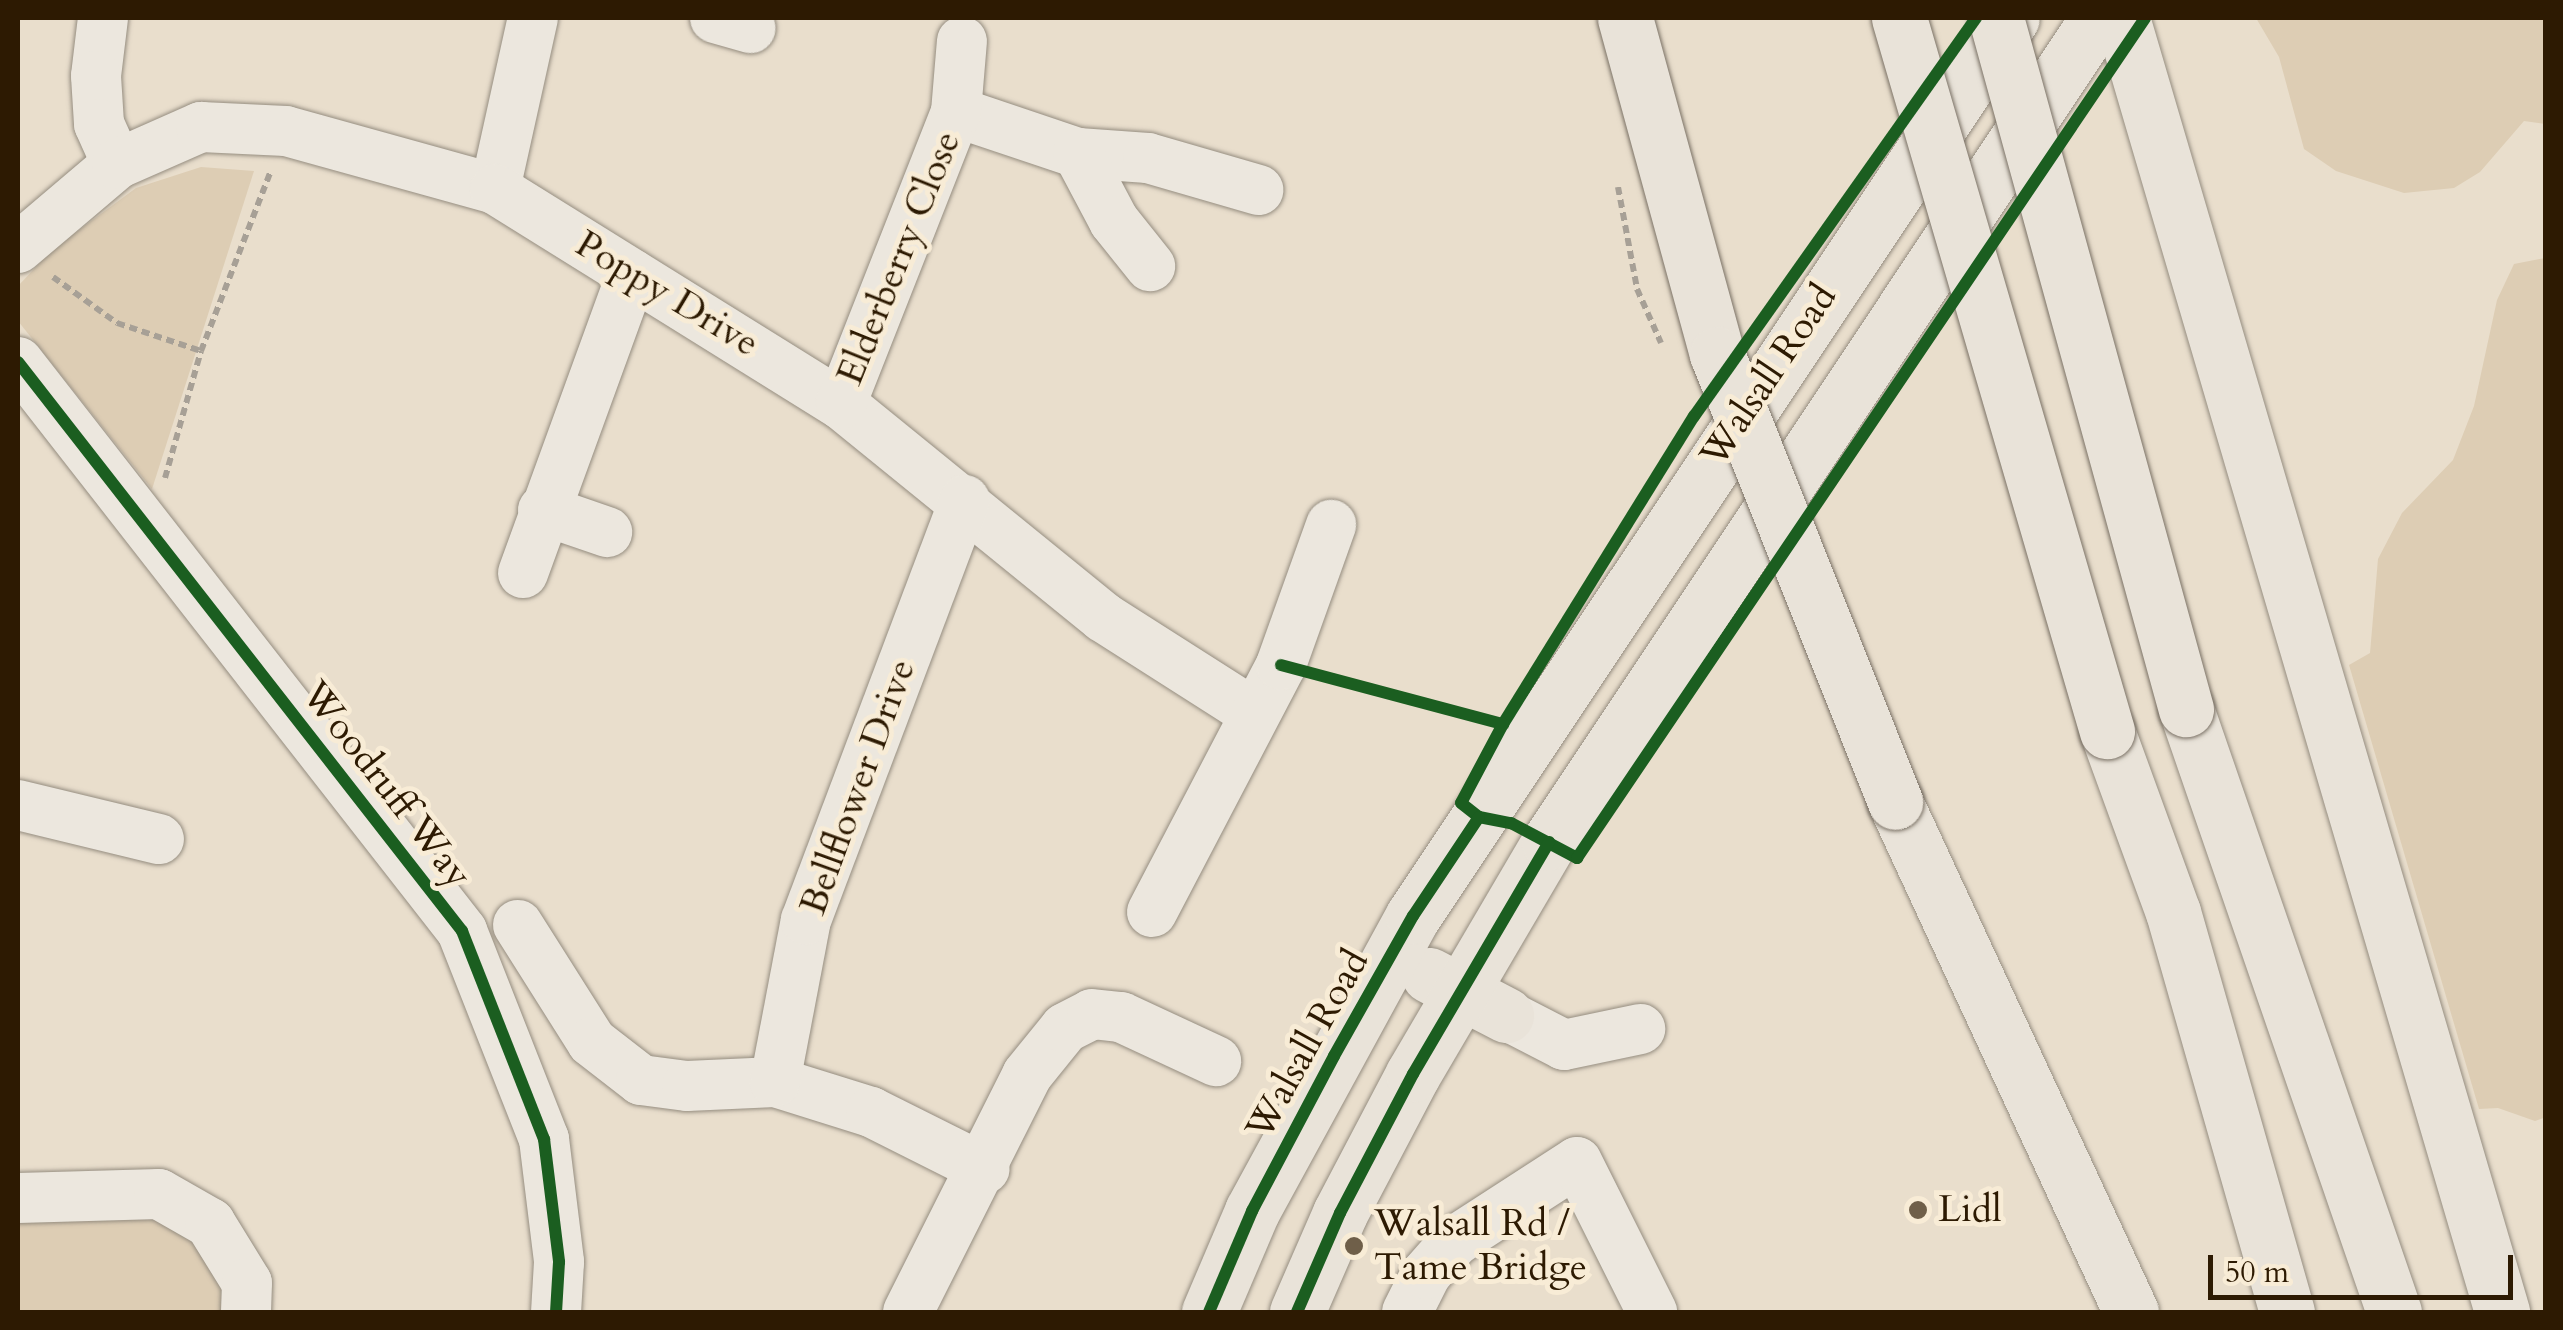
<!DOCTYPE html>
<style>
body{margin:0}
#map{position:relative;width:2563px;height:1330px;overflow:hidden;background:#e9decc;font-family:Cardo,serif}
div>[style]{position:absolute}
.green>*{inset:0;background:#ddcdb4}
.path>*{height:6px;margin-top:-3px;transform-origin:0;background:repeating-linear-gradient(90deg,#a7a096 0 8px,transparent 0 13px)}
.roads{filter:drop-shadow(0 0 2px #958d80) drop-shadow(0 0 2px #958d80)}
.minor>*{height:50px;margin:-25px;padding:0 25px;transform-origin:25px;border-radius:25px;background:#ece7de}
.major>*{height:55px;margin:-27.5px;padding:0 27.5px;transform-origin:27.5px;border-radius:27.5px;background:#e9e3d9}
.highway>*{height:55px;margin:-27.5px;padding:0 27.5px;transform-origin:27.5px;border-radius:27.5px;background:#e9e3d9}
.bridges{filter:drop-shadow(0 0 2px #7a7165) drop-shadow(0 0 2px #7a7165)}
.highway-bridge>*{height:55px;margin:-27.5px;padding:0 27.5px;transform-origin:27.5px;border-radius:27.5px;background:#e9e3d9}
.cycleway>*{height:12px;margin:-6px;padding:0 6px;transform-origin:6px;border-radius:6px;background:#1b5e20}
.dots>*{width:28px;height:28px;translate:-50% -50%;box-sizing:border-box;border:5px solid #f8ecd6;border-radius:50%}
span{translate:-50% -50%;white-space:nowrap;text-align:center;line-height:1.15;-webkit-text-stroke:10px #f8ecd6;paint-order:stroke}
.street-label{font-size:38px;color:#2d1a02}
.poi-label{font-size:38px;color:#2d1a02}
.left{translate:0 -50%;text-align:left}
.frame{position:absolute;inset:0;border:20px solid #2d1a02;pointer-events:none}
.scale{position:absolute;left:2208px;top:1255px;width:305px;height:45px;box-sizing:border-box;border:5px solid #2d1a02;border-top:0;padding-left:12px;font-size:30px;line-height:35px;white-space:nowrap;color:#2d1a02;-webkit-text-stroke:8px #f8ecd6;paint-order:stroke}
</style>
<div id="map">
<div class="green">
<div style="clip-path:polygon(2256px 18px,2545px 18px,2545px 124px,2524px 121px,2480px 172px,2454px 188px,2404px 193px,2336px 171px,2304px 149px,2279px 57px)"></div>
<div style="clip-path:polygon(201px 167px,254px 171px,152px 489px,18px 321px,18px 286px,52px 250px,136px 188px)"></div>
<div style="clip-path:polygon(2545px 258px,2546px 1117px,2535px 1121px,2498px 1108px,2479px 1109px,2349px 665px,2370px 653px,2378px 559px,2402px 513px,2453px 460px,2474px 406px,2497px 300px,2514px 264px)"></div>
<div style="clip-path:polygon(156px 1210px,208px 1251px,235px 1312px,18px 1312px,18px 1221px)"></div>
</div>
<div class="path">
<div style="left:1618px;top:187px;width:104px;rotate:79.4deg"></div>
<div style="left:1637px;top:289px;width:59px;rotate:66deg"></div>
<div style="left:53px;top:277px;width:79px;rotate:35.7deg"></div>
<div style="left:117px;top:323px;width:89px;rotate:18.4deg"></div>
<div style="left:165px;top:478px;width:132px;rotate:-74.2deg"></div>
<div style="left:201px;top:351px;width:191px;rotate:-68.8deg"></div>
</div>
<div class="roads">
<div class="minor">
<div style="left:103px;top:18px;width:58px;rotate:96.9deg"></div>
<div style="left:96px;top:76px;width:48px;rotate:86.4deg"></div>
<div style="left:99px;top:124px;width:44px;rotate:65.8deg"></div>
<div style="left:715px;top:18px;width:37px;rotate:16deg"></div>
<div style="left:956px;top:112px;width:129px;rotate:18.6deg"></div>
<div style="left:1078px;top:153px;width:70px;rotate:4.1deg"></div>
<div style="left:1148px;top:158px;width:115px;rotate:16.2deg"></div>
<div style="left:1078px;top:153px;width:77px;rotate:62.1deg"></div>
<div style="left:1114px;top:221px;width:58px;rotate:51.3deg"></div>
<div style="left:495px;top:189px;width:175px;rotate:-77.5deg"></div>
<div style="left:18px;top:248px;width:130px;rotate:-40.3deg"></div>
<div style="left:117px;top:164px;width:92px;rotate:-23.8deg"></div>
<div style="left:201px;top:127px;width:85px;rotate:2.7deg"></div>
<div style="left:286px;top:131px;width:217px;rotate:15.5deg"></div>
<div style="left:495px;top:189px;width:407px;rotate:31.9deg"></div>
<div style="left:841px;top:404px;width:338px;rotate:39.1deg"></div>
<div style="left:1103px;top:617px;width:180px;rotate:32.5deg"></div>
<div style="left:18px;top:362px;width:722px;rotate:52.03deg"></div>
<div style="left:462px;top:931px;width:224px;rotate:68.5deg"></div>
<div style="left:544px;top:1139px;width:124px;rotate:83deg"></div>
<div style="left:559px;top:1262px;width:50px;rotate:93.4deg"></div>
<div style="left:841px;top:404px;width:314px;rotate:-68.5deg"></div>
<div style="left:956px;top:112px;width:71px;rotate:-85.2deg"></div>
<div style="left:543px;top:510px;width:68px;rotate:19deg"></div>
<div style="left:523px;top:573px;width:318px;rotate:-70deg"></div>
<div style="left:18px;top:805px;width:145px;rotate:13.6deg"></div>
<div style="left:1152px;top:912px;width:279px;rotate:-62.4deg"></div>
<div style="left:1281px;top:665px;width:149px;rotate:-70.3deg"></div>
<div style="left:518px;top:925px;width:138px;rotate:57.7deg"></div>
<div style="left:592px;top:1042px;width:62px;rotate:37.8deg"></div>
<div style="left:641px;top:1080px;width:46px;rotate:7.4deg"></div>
<div style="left:687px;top:1086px;width:88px;rotate:-2.6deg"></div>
<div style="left:775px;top:1082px;width:101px;rotate:17.4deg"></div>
<div style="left:871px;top:1112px;width:127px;rotate:26.6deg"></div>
<div style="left:1506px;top:1015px;width:65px;rotate:27.3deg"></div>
<div style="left:1564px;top:1045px;width:78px;rotate:-11.9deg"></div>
<div style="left:775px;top:1082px;width:165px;rotate:-79.2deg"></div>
<div style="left:806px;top:920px;width:449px;rotate:-69.3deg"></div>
<div style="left:18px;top:1198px;width:141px;rotate:-1.6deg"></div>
<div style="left:159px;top:1194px;width:59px;rotate:29.6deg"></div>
<div style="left:210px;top:1223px;width:70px;rotate:58.3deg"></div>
<div style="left:247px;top:1283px;width:29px;rotate:92deg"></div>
<div style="left:908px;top:1312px;width:265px;rotate:-63.3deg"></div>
<div style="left:1027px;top:1075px;width:60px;rotate:-51deg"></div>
<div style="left:1065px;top:1028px;width:30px;rotate:-27deg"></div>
<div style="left:1092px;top:1014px;width:29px;rotate:6deg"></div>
<div style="left:1121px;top:1017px;width:105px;rotate:24.9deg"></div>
<div style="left:1407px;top:1312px;width:42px;rotate:-63.4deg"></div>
<div style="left:1426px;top:1274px;width:44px;rotate:-48.7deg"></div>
<div style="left:1455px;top:1241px;width:145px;rotate:-32.9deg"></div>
<div style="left:1577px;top:1162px;width:168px;rotate:63.4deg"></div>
</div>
<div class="major">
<div style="left:1429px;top:975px;width:87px;rotate:27.5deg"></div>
<div style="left:1209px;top:1312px;width:110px;rotate:-66.9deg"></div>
<div style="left:1252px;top:1211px;width:336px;rotate:-61.4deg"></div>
<div style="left:1413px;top:916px;width:1079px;rotate:-56.3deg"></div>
<div style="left:1297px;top:1312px;width:108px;rotate:-66.5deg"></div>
<div style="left:1340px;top:1213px;width:157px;rotate:-62.3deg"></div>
<div style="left:1413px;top:1074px;width:269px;rotate:-59.6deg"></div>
<div style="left:1549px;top:842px;width:990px;rotate:-56.33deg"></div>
</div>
<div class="highway">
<div style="left:2122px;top:18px;width:1349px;rotate:73.63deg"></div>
<div style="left:2186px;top:709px;width:638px;rotate:70.97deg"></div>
<div style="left:2107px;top:731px;width:193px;rotate:70deg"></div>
<div style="left:2173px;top:912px;width:416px;rotate:74.1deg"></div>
<div style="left:1895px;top:802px;width:562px;rotate:65.17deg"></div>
</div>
</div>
<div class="bridges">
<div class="highway-bridge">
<div style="left:1625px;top:18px;width:348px;rotate:74.7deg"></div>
<div style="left:1717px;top:354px;width:482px;rotate:68.3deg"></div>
<div style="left:1899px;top:18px;width:743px;rotate:73.74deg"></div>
<div style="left:1996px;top:18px;width:717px;rotate:74.63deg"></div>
</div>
</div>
<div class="cycleway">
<div style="left:1976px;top:18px;width:488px;rotate:125.3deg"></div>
<div style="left:1694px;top:416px;width:362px;rotate:121.8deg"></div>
<div style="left:1503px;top:724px;width:89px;rotate:118deg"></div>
<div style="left:1461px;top:803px;width:23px;rotate:38deg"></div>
<div style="left:1479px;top:817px;width:33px;rotate:11deg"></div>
<div style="left:1511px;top:823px;width:75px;rotate:27.9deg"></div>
<div style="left:1577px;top:858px;width:1014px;rotate:-55.93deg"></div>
<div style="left:18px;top:362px;width:722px;rotate:52.03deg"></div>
<div style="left:462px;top:931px;width:224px;rotate:68.5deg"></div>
<div style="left:544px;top:1139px;width:124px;rotate:83deg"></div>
<div style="left:559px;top:1262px;width:50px;rotate:93.4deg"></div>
<div style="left:1281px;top:665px;width:230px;rotate:14.9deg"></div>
<div style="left:1209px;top:1312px;width:110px;rotate:-66.9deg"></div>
<div style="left:1252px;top:1211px;width:175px;rotate:-62.1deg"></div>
<div style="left:1334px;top:1056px;width:161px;rotate:-60.6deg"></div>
<div style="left:1413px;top:916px;width:119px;rotate:-56.3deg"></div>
<div style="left:1297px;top:1312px;width:108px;rotate:-66.5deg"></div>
<div style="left:1340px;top:1213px;width:157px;rotate:-62.3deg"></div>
<div style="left:1413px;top:1074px;width:269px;rotate:-59.6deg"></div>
</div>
<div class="dots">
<div style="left:1918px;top:1210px;background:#6f5f49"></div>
<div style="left:1354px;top:1246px;background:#6f5f49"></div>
</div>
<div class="street-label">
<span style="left:899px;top:258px;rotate:-68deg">Elderberry Close</span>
<span style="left:667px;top:294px;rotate:31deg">Poppy Drive</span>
<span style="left:1769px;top:376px;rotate:-56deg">Walsall Road</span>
<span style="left:386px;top:785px;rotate:52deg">Woodruff Way</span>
<span style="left:858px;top:787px;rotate:-70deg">Bellflower Drive</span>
<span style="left:1308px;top:1045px;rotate:-61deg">Walsall Road</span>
</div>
<div class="poi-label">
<span class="left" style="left:1938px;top:1210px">Lidl</span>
<span class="left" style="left:1374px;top:1246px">Walsall Rd /<br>Tame Bridge</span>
</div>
<div class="frame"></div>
<div class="scale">50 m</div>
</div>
